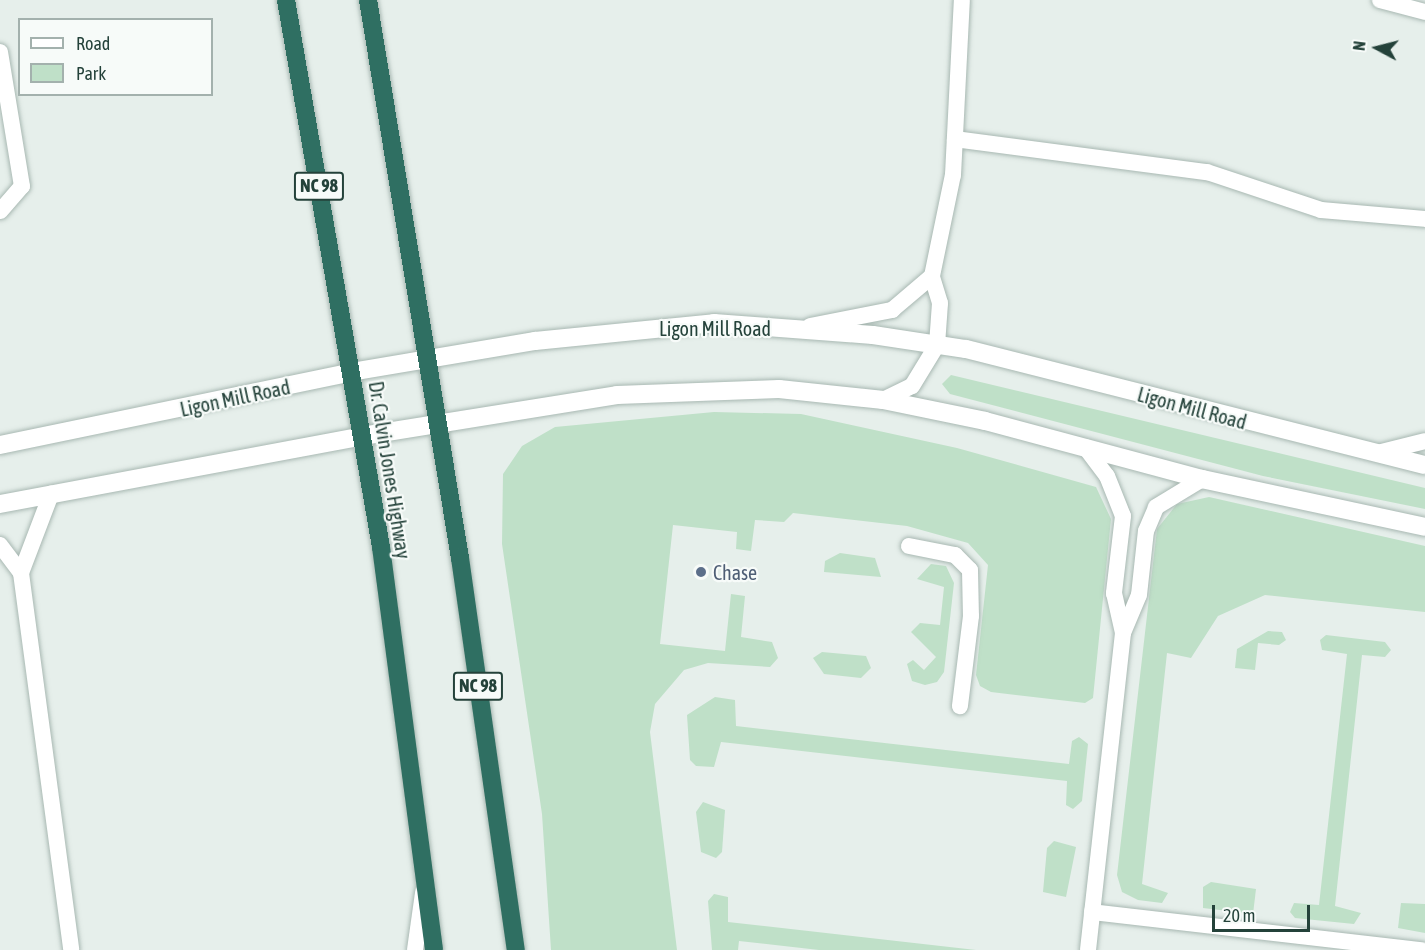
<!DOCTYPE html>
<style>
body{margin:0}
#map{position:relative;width:1425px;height:950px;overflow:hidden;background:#e6efeb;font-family:"Asap Condensed",sans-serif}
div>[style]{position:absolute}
.green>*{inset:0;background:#bfe0c8}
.roads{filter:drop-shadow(0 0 2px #a8b8b2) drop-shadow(0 0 2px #a8b8b2)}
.lane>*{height:16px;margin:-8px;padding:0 8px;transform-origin:8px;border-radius:8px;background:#fff}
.street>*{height:18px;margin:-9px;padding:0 9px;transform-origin:9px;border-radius:9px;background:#fff}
.secondary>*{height:18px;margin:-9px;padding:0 9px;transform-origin:9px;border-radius:9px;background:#fff}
.highway>*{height:18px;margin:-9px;padding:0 9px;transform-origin:9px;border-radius:9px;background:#2f6f62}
.dots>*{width:16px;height:16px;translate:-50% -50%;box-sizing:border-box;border:3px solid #f7fbf9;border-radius:50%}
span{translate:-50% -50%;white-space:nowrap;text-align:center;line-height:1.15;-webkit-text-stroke:4.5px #f7fbf9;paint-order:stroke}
.shield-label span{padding:2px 4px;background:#f7fbf9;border:2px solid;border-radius:4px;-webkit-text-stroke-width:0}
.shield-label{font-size:18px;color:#24423a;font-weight:700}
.street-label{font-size:20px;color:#24423a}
.service-label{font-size:20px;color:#4e5e75}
.left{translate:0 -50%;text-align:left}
.legend{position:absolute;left:18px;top:18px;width:195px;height:78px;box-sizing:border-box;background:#f7fbf9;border:2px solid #a3b1ad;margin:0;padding:8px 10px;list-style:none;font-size:18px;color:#24423a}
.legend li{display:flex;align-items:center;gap:12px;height:30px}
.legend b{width:30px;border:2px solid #a3b1ad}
.north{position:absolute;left:1347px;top:18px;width:60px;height:60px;-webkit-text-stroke:4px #f7fbf9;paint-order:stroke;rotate:277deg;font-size:16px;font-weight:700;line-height:24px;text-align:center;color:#24423a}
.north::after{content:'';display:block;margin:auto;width:21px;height:27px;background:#24423a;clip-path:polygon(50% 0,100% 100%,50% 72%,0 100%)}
.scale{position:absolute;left:1212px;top:905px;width:98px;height:27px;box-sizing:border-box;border:3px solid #24423a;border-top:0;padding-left:8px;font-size:18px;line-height:21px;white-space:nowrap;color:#24423a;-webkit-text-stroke:4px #f7fbf9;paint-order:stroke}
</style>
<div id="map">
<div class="green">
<div style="clip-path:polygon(951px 375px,1425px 488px,1425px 509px,1263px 476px,950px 394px,942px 384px)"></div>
<div style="clip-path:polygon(714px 412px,801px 414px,957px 448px,1096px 487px,1111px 519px,1093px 698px,1085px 703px,991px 692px,980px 686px,976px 675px,988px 565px,968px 543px,907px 526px,793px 513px,784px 522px,755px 520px,751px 551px,736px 549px,737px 532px,673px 525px,660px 644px,725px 651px,731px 594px,745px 596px,741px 637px,772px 642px,778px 658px,770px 667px,708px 663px,684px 670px,655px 704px,650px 732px,677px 950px,551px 950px,542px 814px,502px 544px,503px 474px,522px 446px,555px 427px)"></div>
<div style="clip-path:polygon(1209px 497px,1425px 546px,1425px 612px,1265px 595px,1218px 616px,1191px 658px,1167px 653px,1142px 884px,1168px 893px,1162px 903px,1138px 900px,1122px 892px,1117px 875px,1157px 529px,1177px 504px)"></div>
<div style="clip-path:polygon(840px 553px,875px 558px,881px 577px,824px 572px,825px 561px)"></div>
<div style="clip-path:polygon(931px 564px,946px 566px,954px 583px,944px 672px,937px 682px,925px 685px,912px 681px,907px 664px,913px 660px,924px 670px,936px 657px,911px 632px,920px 623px,940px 625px,944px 587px,917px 579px)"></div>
<div style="clip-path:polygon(1268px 631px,1282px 632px,1286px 640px,1279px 645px,1258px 643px,1255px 670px,1235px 668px,1237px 649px)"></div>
<div style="clip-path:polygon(1326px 635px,1385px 642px,1391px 650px,1385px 657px,1362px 655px,1335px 906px,1361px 913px,1354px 924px,1295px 918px,1290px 912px,1294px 903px,1319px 905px,1347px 654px,1322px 650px,1320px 640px)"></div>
<div style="clip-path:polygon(822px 652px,866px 656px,871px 668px,861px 678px,824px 674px,813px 658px)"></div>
<div style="clip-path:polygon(715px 697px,735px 700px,736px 726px,1069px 764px,1072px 741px,1079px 737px,1088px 744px,1082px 801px,1073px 809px,1066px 805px,1067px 781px,721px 742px,714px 767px,696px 766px,690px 760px,687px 715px)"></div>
<div style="clip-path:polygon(703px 802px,725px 810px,722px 852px,716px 858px,701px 852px,696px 812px)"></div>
<div style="clip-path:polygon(1054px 841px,1076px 847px,1066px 897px,1043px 892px,1047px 848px)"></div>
<div style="clip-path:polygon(1211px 882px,1256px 889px,1253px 914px,1203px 908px,1203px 887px)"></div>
<div style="clip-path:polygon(714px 894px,728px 897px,728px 922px,976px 950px,819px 950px,739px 941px,738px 950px,712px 950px,708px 901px)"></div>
<div style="clip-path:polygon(1401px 903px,1425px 904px,1425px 933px,1398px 928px)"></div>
</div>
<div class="roads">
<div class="lane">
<div style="left:1380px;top:0;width:47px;rotate:14.9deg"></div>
<div style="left:0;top:52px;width:136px;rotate:80.7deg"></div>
<div style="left:22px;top:186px;width:33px;rotate:131deg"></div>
<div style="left:955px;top:139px;width:254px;rotate:7.5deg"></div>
<div style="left:1207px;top:172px;width:120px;rotate:18.4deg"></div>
<div style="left:1321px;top:210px;width:104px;rotate:4.9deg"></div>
<div style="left:810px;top:326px;width:84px;rotate:-11deg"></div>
<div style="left:892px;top:310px;width:52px;rotate:-40.4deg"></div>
<div style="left:883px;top:400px;width:32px;rotate:-26deg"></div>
<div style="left:912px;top:386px;width:48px;rotate:-58.6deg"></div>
<div style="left:937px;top:345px;width:42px;rotate:-85.9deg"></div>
<div style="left:940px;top:303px;width:28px;rotate:-107deg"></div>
<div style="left:932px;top:276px;width:103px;rotate:-78.3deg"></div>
<div style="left:953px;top:175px;width:175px;rotate:-87.1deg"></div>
<div style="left:1085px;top:447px;width:36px;rotate:53deg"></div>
<div style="left:1107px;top:476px;width:43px;rotate:68.2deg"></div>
<div style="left:1123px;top:516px;width:78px;rotate:96.7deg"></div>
<div style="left:1114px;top:593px;width:41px;rotate:77.3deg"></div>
<div style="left:1377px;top:453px;width:49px;rotate:-14deg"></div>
<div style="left:0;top:545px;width:35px;rotate:53deg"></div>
<div style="left:21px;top:573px;width:380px;rotate:82.4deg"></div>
<div style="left:909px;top:546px;width:47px;rotate:11.1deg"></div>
<div style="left:955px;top:555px;width:21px;rotate:45deg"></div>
<div style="left:970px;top:570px;width:46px;rotate:88.8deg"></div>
<div style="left:971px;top:616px;width:91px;rotate:97deg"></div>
<div style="left:21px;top:573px;width:85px;rotate:-69.2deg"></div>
<div style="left:1092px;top:912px;width:332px;rotate:6.6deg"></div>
<div style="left:415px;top:950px;width:58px;rotate:-82deg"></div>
<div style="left:1088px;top:950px;width:319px;rotate:-83.7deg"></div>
<div style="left:1123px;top:633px;width:41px;rotate:-67.2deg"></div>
<div style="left:1139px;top:595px;width:64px;rotate:-83.8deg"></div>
<div style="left:1146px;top:531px;width:26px;rotate:-67deg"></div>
<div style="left:1156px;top:507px;width:54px;rotate:-31.3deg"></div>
</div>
<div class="street">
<div style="left:0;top:445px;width:359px;rotate:-11.7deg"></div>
<div style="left:0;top:504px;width:368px;rotate:-10.6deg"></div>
</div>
<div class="secondary">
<div style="left:351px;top:372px;width:187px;rotate:-9.6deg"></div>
<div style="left:535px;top:341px;width:180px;rotate:-5.7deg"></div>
<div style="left:714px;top:323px;width:159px;rotate:4.3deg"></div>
<div style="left:873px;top:335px;width:94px;rotate:8.6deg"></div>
<div style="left:966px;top:349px;width:473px;rotate:14.2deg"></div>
<div style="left:362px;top:436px;width:258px;rotate:-9.1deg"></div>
<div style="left:617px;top:395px;width:162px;rotate:-2.1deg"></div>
<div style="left:779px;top:389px;width:105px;rotate:6deg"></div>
<div style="left:883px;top:400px;width:104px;rotate:11.6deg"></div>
<div style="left:985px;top:421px;width:225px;rotate:15deg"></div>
<div style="left:1202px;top:479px;width:228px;rotate:12.1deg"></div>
</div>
<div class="highway">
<div style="left:286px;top:0;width:555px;rotate:80.15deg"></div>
<div style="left:381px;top:547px;width:406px;rotate:82.5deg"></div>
<div style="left:368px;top:0;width:566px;rotate:80.64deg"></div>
<div style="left:460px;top:558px;width:396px;rotate:81.9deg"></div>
</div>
</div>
<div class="dots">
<div style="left:701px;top:572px;background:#5c6f8a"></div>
</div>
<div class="shield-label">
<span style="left:319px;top:186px">NC 98</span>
<span style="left:478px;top:686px">NC 98</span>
</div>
<div class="street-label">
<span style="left:715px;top:328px">Ligon Mill Road</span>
<span style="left:235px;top:398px;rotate:-12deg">Ligon Mill Road</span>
<span style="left:1192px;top:408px;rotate:15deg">Ligon Mill Road</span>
<span style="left:390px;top:470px;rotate:81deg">Dr. Calvin Jones Highway</span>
</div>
<div class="service-label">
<span class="left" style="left:713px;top:572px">Chase</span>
</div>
<ul class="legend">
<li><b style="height:8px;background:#fff"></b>Road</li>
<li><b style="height:16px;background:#bfe0c8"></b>Park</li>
</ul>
<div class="north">N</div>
<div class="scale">20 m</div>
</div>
